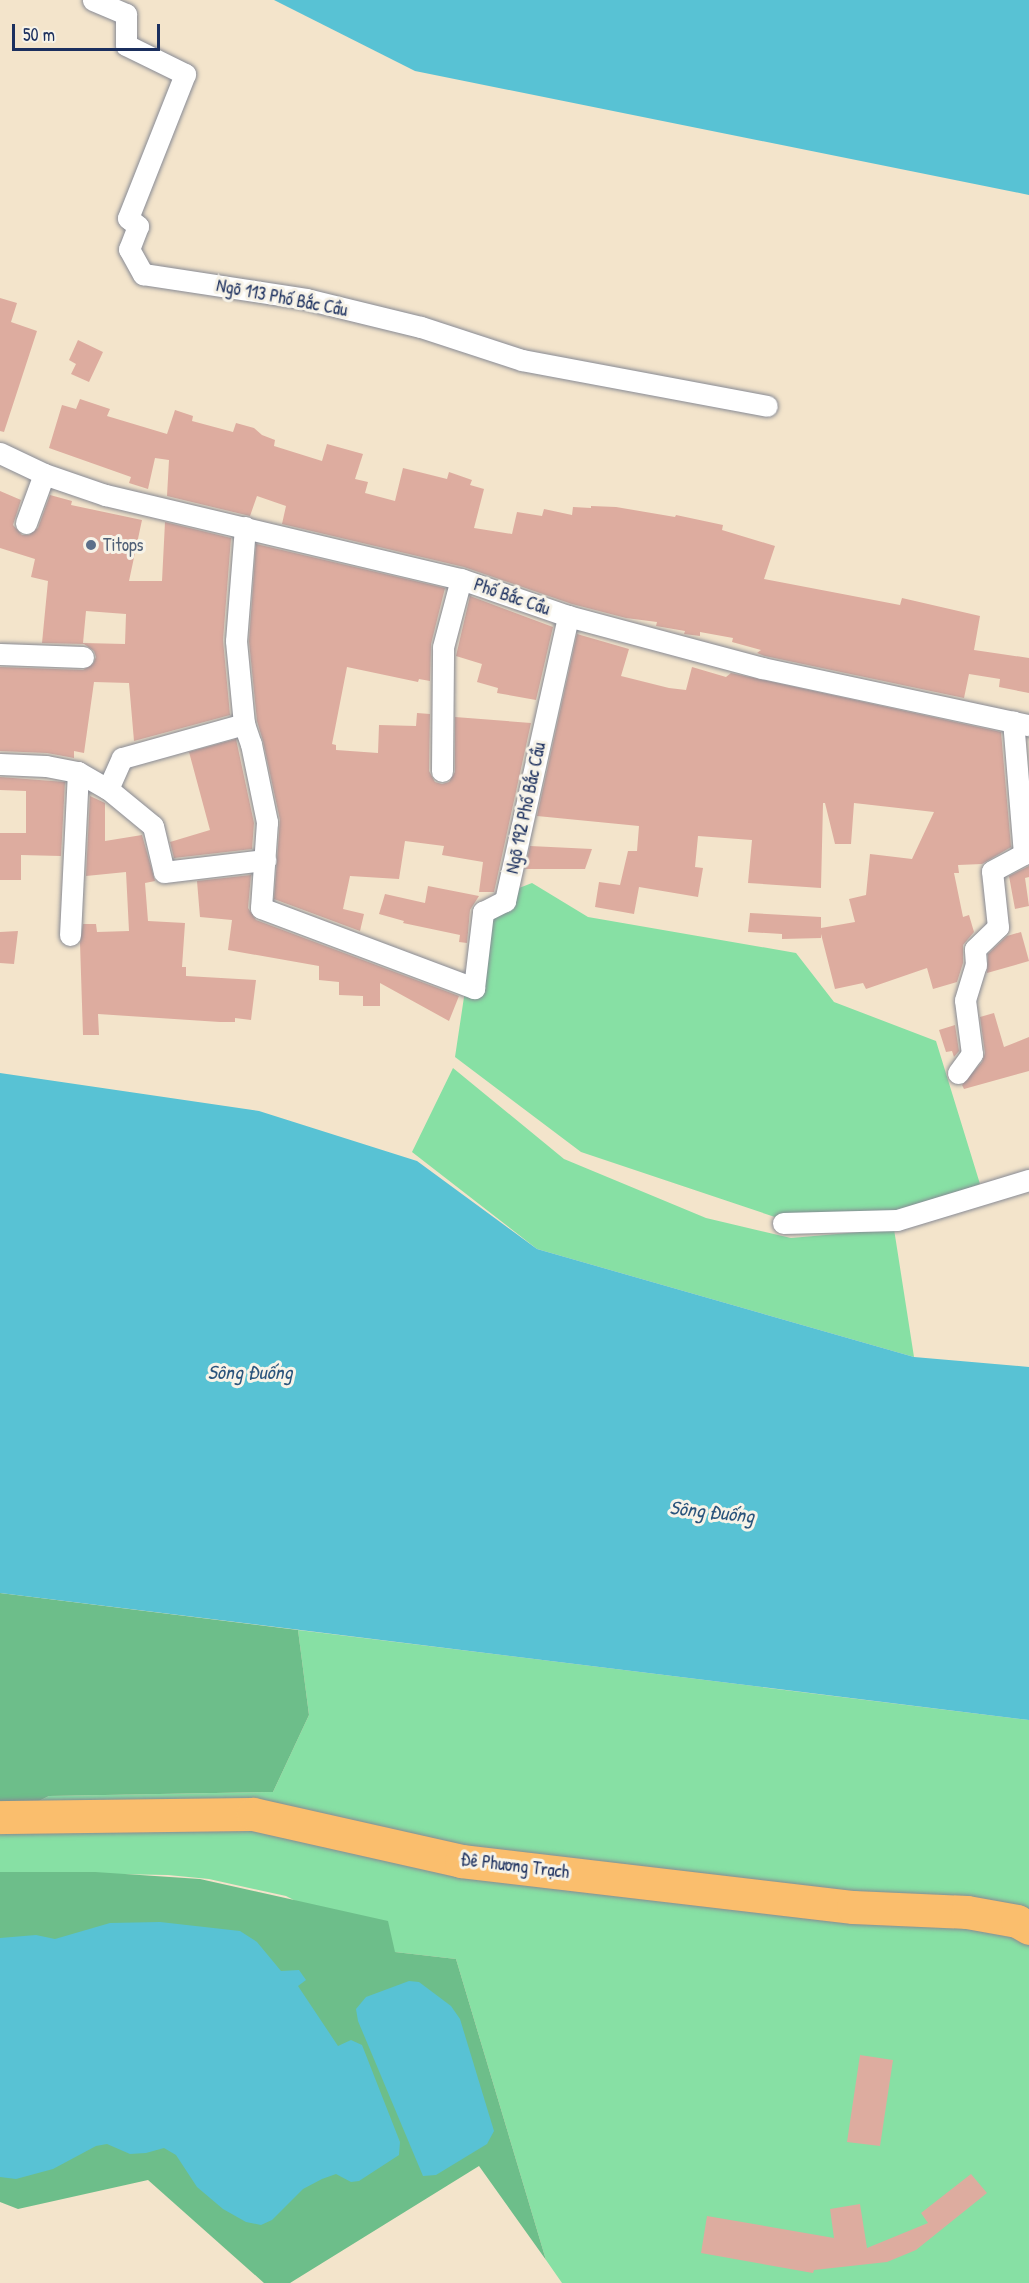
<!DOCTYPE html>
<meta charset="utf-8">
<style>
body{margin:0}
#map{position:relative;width:1029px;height:2283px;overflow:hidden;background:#f3e4cb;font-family:"Patrick Hand",sans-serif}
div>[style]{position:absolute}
.green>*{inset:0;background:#87e0a4}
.forest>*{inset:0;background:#6dbe8a}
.water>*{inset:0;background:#58c2d4}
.building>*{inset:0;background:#ddac9f}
.roads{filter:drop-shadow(0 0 2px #878a94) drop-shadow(0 0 2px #878a94)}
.street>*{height:21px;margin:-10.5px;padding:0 10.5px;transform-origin:10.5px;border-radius:10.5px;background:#fff}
.primary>*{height:33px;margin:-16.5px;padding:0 16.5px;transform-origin:16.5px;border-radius:16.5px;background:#fabe6d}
.dots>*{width:16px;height:16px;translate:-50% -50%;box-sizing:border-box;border:3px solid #f7f3e8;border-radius:50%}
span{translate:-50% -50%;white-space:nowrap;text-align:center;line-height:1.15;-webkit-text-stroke:6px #f7f3e8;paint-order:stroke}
.street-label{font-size:18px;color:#1b2f5e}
.service-label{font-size:18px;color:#4e5e75}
.left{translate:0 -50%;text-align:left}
.water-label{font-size:20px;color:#2a547c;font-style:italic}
.scale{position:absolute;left:12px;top:24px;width:148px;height:27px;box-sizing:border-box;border:3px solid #1b2f5e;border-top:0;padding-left:8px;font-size:18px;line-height:21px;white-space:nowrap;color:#1b2f5e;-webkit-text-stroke:4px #f7f3e8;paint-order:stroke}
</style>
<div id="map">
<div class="green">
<div style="clip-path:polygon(532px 883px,588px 917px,796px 953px,834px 1002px,936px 1041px,980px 1184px,899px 1214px,781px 1219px,581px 1152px,455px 1057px,478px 904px)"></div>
<div style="clip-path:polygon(453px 1068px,564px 1159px,706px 1218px,791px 1238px,894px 1229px,914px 1357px,537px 1249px,412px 1152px)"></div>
<div style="clip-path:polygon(298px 1630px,1029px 1720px,1029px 2283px,562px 2283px,546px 2260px,456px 1959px,395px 1952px,286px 1896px,209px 1879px,168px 1875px,0 1872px,0 1817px,8px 1817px,49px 1796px,273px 1792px,309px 1715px)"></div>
</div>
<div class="forest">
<div style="clip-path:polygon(0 1593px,298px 1630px,309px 1715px,273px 1792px,49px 1796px,7px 1817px,0 1817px)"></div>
<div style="clip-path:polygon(0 1872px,95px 1872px,200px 1879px,388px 1921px,395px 1952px,456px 1959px,546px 2260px,479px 2166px,290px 2283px,264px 2283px,148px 2180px,18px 2209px,0 2202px)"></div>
</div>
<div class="water">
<div style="clip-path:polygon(274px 0,1029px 0,1029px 195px,415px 71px)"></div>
<div style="clip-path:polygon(0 1073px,259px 1111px,417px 1161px,537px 1249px,914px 1357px,1029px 1367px,1029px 1720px,0 1593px)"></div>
<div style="clip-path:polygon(160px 1922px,240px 1931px,257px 1942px,281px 1971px,299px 1970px,306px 1980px,298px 1986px,338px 2046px,351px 2040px,362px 2045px,400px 2142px,399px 2155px,359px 2181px,351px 2182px,336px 2174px,322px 2179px,303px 2189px,272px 2220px,261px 2225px,246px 2222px,223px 2209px,197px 2187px,176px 2155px,164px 2148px,146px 2153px,130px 2154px,107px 2144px,96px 2146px,53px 2169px,16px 2179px,0 2177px,0 1938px,36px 1935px,55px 1939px,110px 1923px)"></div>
<div style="clip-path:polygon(409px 1981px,419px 1982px,451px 2006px,460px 2019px,494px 2131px,487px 2144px,436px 2175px,423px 2176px,358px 2021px,356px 2009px,366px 1997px)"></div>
</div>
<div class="building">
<div style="clip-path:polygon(0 298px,17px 303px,11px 322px,37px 331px,4px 432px,0 431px)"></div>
<div style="clip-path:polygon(78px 340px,103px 352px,89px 382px,71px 374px,76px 364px,69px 360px)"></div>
<div style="clip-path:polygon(80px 399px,110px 409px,107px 416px,167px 434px,175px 410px,193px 416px,192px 421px,233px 432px,236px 423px,254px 428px,262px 435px,275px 440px,274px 446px,322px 461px,327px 444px,363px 454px,355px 479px,368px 482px,365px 493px,395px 501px,403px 468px,447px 479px,449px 472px,472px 480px,470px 485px,484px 489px,474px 528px,512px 534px,517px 512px,542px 516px,544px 509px,572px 515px,573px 507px,591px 508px,591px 506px,616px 507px,675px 517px,676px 515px,723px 525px,722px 530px,775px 546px,764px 579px,900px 605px,902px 598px,980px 616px,974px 650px,1029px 658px,1029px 693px,999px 687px,1000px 679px,969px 674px,964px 698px,765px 656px,757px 653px,761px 650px,732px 642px,733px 638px,700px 632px,700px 636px,684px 634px,685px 631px,656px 626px,657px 622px,626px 618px,572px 604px,464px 567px,282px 524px,286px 506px,257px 496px,250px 516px,167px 496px,169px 460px,155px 458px,148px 489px,129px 483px,131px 477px,49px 448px,62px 405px,76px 409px)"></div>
<div style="clip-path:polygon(evenodd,0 491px,21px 500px,13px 525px,22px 535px,29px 535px,38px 528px,50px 495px,72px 501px,71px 505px,142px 520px,129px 581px,162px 581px,165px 522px,231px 538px,223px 640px,230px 715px,134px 741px,129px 683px,94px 682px,84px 753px,74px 751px,74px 758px,47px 753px,0 751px,0 667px,83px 670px,93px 664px,96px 657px,94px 651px,84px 644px,42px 643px,48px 581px,31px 577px,35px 559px,0 548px,0 491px,86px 611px,126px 614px,125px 644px,83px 643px,86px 611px)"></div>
<div style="clip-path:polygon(256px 544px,445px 588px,431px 644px,430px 681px,419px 679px,418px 682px,347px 667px,332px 744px,336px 745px,336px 750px,378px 753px,379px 725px,416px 726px,417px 713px,430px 714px,429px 771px,435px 782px,442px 784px,449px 782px,455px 772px,455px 717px,531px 723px,494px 892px,479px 892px,483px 862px,442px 855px,444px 846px,405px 841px,399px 879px,350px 876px,343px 909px,364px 914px,360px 931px,274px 899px,280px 820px,263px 741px,257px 721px,249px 641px)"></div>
<div style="clip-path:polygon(470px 596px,553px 627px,536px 700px,497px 693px,498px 688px,477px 682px,482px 664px,456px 656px)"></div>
<div style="clip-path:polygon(577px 634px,629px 649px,621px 676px,669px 688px,686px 690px,692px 667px,726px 677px,731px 673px,1001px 732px,1011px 847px,982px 864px,958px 865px,959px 873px,954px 873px,963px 917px,969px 915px,974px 932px,963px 945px,963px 963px,957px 982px,933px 989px,927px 968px,866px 989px,863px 983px,835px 989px,821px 934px,821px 938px,782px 939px,782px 934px,748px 932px,750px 913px,821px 917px,821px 928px,855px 922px,849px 899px,866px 895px,870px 854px,912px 859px,934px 812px,854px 803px,851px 844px,835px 844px,825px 803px,823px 803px,821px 888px,748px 883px,752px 840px,698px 836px,695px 867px,703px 868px,698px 897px,639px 887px,634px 914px,595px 907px,599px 882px,620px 885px,628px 851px,637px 851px,639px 826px,537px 816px)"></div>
<div style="clip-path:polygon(236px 739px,254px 823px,252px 849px,174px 858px,170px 842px,210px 830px,189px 752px)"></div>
<div style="clip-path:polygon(0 777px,65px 782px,61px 856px,21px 855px,21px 880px,0 880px,0 833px,26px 833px,26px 791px,0 790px)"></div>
<div style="clip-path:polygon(90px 796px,105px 803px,105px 841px,142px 835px,155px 881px,145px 883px,148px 921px,185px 923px,182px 967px,186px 967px,186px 976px,256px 980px,251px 1020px,235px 1018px,235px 1022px,220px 1022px,98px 1014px,99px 1035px,83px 1035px,80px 943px,83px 924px,96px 924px,97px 932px,129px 931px,126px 872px,86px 876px)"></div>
<div style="clip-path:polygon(530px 846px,592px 849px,585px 869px,525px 869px)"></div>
<div style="clip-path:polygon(1029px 866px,1029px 877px,1025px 878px,1029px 906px,1015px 909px,1009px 876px)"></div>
<div style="clip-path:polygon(251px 875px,248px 908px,256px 920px,459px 996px,449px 1021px,380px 983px,380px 1006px,363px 1006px,363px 996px,339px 995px,339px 982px,319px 980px,319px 966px,228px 950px,232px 920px,200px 917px,197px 881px)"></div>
<div style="clip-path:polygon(428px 886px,479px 896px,470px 910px,467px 943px,459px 942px,460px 935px,403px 923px,404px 921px,379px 914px,385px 894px,425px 903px)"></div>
<div style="clip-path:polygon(18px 931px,14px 964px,0 963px,0 932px)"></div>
<div style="clip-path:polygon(1021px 932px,1029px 961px,987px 973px,988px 954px,1007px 936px)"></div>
<div style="clip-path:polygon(994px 1013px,1004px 1047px,1029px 1037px,1029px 1071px,964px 1089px,962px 1085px,982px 1062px,985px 1053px,980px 1017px)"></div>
<div style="clip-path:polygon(955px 1025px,959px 1051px,954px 1057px,952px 1051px,946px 1052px,939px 1030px)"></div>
<div style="clip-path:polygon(860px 2055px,893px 2060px,880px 2146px,847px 2142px)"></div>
<div style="clip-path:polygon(971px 2174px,987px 2193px,916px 2250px,887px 2262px,814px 2270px,813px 2273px,701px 2253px,707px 2216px,834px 2238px,830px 2209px,860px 2204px,867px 2248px,928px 2223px,921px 2213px)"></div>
</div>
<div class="roads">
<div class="street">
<div style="left:93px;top:0;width:36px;rotate:23deg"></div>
<div style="left:126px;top:14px;width:31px;rotate:90deg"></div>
<div style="left:126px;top:45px;width:66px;rotate:26.2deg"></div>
<div style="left:185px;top:74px;width:155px;rotate:111.6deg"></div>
<div style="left:128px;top:218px;width:13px;rotate:39deg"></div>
<div style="left:138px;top:226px;width:25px;rotate:111deg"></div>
<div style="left:129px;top:249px;width:29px;rotate:61deg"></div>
<div style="left:143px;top:274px;width:165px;rotate:8.7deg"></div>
<div style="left:306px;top:299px;width:118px;rotate:13.7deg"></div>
<div style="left:421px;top:327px;width:106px;rotate:18.1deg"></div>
<div style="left:522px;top:360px;width:249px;rotate:10.6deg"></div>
<div style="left:0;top:453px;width:49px;rotate:25.5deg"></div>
<div style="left:44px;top:474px;width:65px;rotate:19deg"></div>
<div style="left:105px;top:495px;width:366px;rotate:13.3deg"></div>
<div style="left:461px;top:579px;width:113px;rotate:19.1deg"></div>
<div style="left:568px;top:616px;width:201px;rotate:15deg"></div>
<div style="left:762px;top:668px;width:273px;rotate:12.1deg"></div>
<div style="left:26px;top:523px;width:52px;rotate:-69.8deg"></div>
<div style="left:245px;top:527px;width:114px;rotate:94.5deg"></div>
<div style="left:236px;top:641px;width:83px;rotate:84.5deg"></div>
<div style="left:244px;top:724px;width:21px;rotate:71deg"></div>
<div style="left:251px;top:744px;width:80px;rotate:78.4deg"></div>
<div style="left:267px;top:822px;width:86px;rotate:94deg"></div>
<div style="left:261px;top:908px;width:228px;rotate:20.6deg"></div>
<div style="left:474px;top:988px;width:77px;rotate:-83.2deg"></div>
<div style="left:483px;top:912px;width:25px;rotate:-27deg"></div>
<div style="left:505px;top:901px;width:292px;rotate:-77.5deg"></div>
<div style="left:0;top:654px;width:83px;rotate:2.1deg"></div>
<div style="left:0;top:764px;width:46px;rotate:2.5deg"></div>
<div style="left:46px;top:766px;width:33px;rotate:11deg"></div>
<div style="left:78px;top:772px;width:34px;rotate:30deg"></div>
<div style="left:108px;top:789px;width:58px;rotate:39.4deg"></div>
<div style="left:153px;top:826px;width:47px;rotate:76.6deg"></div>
<div style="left:164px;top:872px;width:102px;rotate:-6.8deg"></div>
<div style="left:442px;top:771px;width:124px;rotate:-89.5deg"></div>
<div style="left:443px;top:647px;width:70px;rotate:-75.2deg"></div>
<div style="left:108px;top:789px;width:34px;rotate:-66deg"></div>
<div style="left:122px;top:758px;width:127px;rotate:-15.6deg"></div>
<div style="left:70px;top:935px;width:163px;rotate:-87.2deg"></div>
<div style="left:958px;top:1073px;width:24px;rotate:-54deg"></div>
<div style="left:972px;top:1054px;width:54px;rotate:-97.4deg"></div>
<div style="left:965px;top:1000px;width:37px;rotate:-73deg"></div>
<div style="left:976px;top:965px;width:16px;rotate:-94deg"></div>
<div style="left:975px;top:949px;width:32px;rotate:-44deg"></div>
<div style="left:998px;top:927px;width:56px;rotate:-96.1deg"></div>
<div style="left:992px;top:871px;width:36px;rotate:-28deg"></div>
<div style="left:1024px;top:854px;width:133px;rotate:-94.7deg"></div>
<div style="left:783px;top:1223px;width:114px;rotate:-1.5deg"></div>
<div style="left:897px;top:1220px;width:138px;rotate:-16.9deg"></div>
</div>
<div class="primary">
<div style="left:0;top:1817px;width:253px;rotate:-0.7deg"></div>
<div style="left:253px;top:1814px;width:213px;rotate:12.7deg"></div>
<div style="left:461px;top:1861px;width:395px;rotate:6.7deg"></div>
<div style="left:853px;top:1907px;width:114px;rotate:2.5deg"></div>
<div style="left:967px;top:1912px;width:51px;rotate:10.2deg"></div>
<div style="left:1017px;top:1921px;width:14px;rotate:30deg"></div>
</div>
</div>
<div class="dots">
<div style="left:91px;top:545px;background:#5c6f8a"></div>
</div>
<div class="street-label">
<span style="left:282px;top:298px;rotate:11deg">Ngõ 113 Phố Bắc Cầu</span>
<span style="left:512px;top:597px;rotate:19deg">Phố Bắc Cầu</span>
<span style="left:526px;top:808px;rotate:-78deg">Ngõ 192 Phố Bắc Cầu</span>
<span style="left:515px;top:1866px;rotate:7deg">Đê Phương Trạch</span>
</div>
<div class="service-label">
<span class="left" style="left:103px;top:545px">Titops</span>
</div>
<div class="water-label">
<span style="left:250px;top:1371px">Sông Đuống</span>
<span style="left:712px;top:1511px;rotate:6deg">Sông Đuống</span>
</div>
<div class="scale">50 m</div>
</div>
